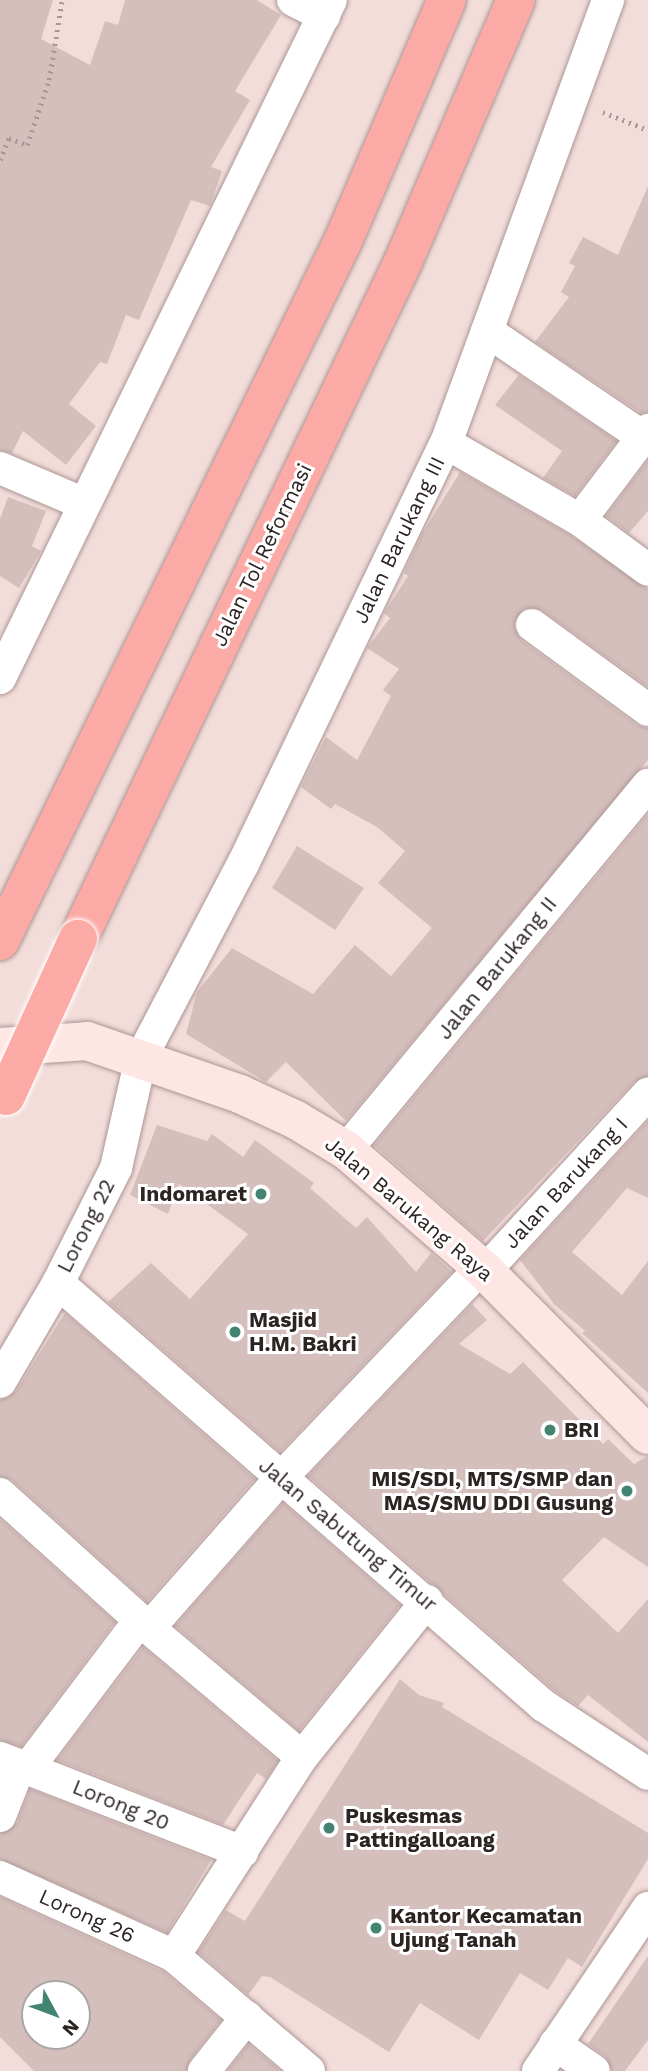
<!DOCTYPE html>
<style>
body{margin:0}
#map{position:relative;width:648px;height:2071px;overflow:hidden;background:#f3dddb;font-family:"Work Sans",sans-serif}
div>[style]{position:absolute}
.building>*{inset:0;background:#d5bfbd}
.path>*{height:4.5px;margin-top:-2.25px;transform-origin:0;background:repeating-linear-gradient(90deg,#a79695 0 2px,transparent 0 7px)}
.roads{filter:drop-shadow(0 0 2px #ab9694) drop-shadow(0 0 2px #ab9694)}
.street>*{height:32px;margin:-16px;padding:0 16px;transform-origin:16px;border-radius:16px;background:#fff}
.secondary>*{height:38px;margin:-19px;padding:0 19px;transform-origin:19px;border-radius:19px;background:#fee6e4}
.highway>*{height:38px;margin:-19px;padding:0 19px;transform-origin:19px;border-radius:19px;background:#fcaaa5}
.bridges{filter:drop-shadow(0 0 2px #fff) drop-shadow(0 0 2px #fff)}
.highway-bridge>*{height:38px;margin:-19px;padding:0 19px;transform-origin:19px;border-radius:19px;background:#fcaaa5}
.dots>*{width:19px;height:19px;translate:-50% -50%;box-sizing:border-box;border:4px solid #fff;border-radius:50%}
span{translate:-50% -50%;white-space:nowrap;text-align:center;line-height:1.15;-webkit-text-stroke:6px #fff;paint-order:stroke}
.street-label{font-size:21px;color:#2c2423}
.poi-label{font-size:21px;color:#2c2423;font-weight:700}
.right{translate:-100% -50%;text-align:right}
.left{translate:0 -50%;text-align:left}
.north{position:absolute;left:21px;top:1980px;width:70px;height:70px;box-sizing:border-box;background:#fff;border:2px solid #aba7a7;border-radius:50%;rotate:131deg;font-size:19px;font-weight:700;line-height:28px;text-align:center;color:#2c2423}
.north::after{content:'';display:block;margin:auto;width:24px;height:32px;background:#438371;clip-path:polygon(50% 0,100% 100%,50% 72%,0 100%)}
</style>
<div id="map">
<div class="building">
<div style="clip-path:polygon(0 0,53px 0,41px 39px,90px 65px,105px 21px,118px 25px,125px 0,257px 0,281px 15px,235px 91px,250px 100px,211px 167px,222px 171px,210px 206px,191px 200px,139px 320px,126px 315px,107px 364px,100px 362px,69px 404px,96px 426px,66px 465px,23px 431px,12px 453px,0 450px)"></div>
<div style="clip-path:polygon(648px 186px,648px 412px,641px 413px,535px 342px,569px 297px,561px 292px,575px 266px,569px 263px,583px 237px,618px 255px)"></div>
<div style="clip-path:polygon(519px 375px,617px 441px,575px 496px,543px 478px,562px 451px,495px 405px)"></div>
<div style="clip-path:polygon(648px 460px,648px 511px,629px 533px,606px 516px)"></div>
<div style="clip-path:polygon(460px 472px,570px 535px,648px 589px,648px 687px,542px 610px,524px 609px,514px 624px,521px 640px,637px 725px,648px 728px,648px 760px,346px 1121px,286px 1062px,266px 1082px,186px 1034px,197px 992px,232px 948px,313px 994px,355px 945px,391px 976px,432px 928px,378px 883px,405px 851px,377px 827px,335px 804px,331px 809px,301px 787px,326px 737px,357px 760px,391px 696px,383px 690px,399px 669px,367px 648px,390px 618px,384px 613px,408px 576px,404px 573px,422px 534px)"></div>
<div style="clip-path:polygon(8px 497px,46px 511px,32px 546px,41px 551px,19px 588px,0 576px,0 519px)"></div>
<div style="clip-path:polygon(648px 814px,648px 1076px,634px 1082px,483px 1241px,374px 1145px)"></div>
<div style="clip-path:polygon(297px 846px,364px 888px,335px 930px,272px 888px)"></div>
<div style="clip-path:polygon(648px 1121px,648px 1198px,627px 1188px,572px 1252px,622px 1295px,648px 1261px,648px 1393px,582px 1333px,585px 1331px,554px 1304px,520px 1260px)"></div>
<div style="clip-path:polygon(157px 1125px,207px 1141px,212px 1134px,243px 1157px,255px 1140px,314px 1183px,310px 1188px,356px 1228px,367px 1217px,416px 1272px,431px 1253px,452px 1272px,280px 1452px,108px 1302px,151px 1263px,190px 1299px,248px 1234px,179px 1184px,168px 1214px,130px 1195px)"></div>
<div style="clip-path:polygon(472px 1304px,487px 1320px,459px 1344px,510px 1374px,523px 1362px,603px 1444px,608px 1439px,634px 1464px,648px 1456px,648px 1567px,604px 1537px,562px 1580px,618px 1633px,648px 1599px,648px 1742px,588px 1695px,578px 1706px,555px 1691px,308px 1476px)"></div>
<div style="clip-path:polygon(65px 1313px,255px 1479px,147px 1602px,12px 1480px,0 1476px,0 1400px,16px 1391px)"></div>
<div style="clip-path:polygon(283px 1503px,400px 1605px,299px 1731px,175px 1626px)"></div>
<div style="clip-path:polygon(0 1519px,115px 1622px,21px 1747px,0 1740px)"></div>
<div style="clip-path:polygon(143px 1647px,278px 1761px,266px 1779px,257px 1773px,223px 1825px,57px 1760px)"></div>
<div style="clip-path:polygon(400px 1679px,419px 1695px,444px 1703px,442px 1707px,648px 1833px,648px 1859px,582px 1967px,568px 1958px,548px 1990px,520px 1973px,479px 2040px,420px 2003px,389px 2052px,270px 1977px,262px 1976px,248px 1995px,198px 1952px,226px 1910px,245px 1921px)"></div>
<div style="clip-path:polygon(30px 1789px,211px 1860px,167px 1933px,0 1859px,0 1834px,17px 1823px)"></div>
<div style="clip-path:polygon(evenodd,0 1897px,164px 1972px,221px 2020px,190px 2060px,186px 2071px,34px 2071px,0 2037px,0 1897px,35px 1994px,77px 1994px,77px 2036px,35px 2036px,35px 1994px)"></div>
<div style="clip-path:polygon(648px 1956px,648px 2040px,625px 2071px,612px 2071px,605px 2056px,588px 2044px)"></div>
<div style="clip-path:polygon(249px 2044px,251px 2046px,281px 2071px,227px 2071px)"></div>
</div>
<div class="path">
<div style="left:603px;top:112px;width:48px;rotate:21.8deg"></div>
<div style="left:0;top:160px;width:24px;rotate:-68deg"></div>
<div style="left:9px;top:138px;width:19px;rotate:21deg"></div>
<div style="left:27px;top:145px;width:69px;rotate:-71.3deg"></div>
<div style="left:49px;top:80px;width:81px;rotate:-80.8deg"></div>
</div>
<div class="roads">
<div class="street">
<div style="left:293px;top:0;width:35px;rotate:27deg"></div>
<div style="left:487px;top:331px;width:189px;rotate:34.2deg"></div>
<div style="left:446px;top:443px;width:155px;rotate:29.9deg"></div>
<div style="left:580px;top:520px;width:84px;rotate:36.3deg"></div>
<div style="left:0;top:468px;width:92px;rotate:23deg"></div>
<div style="left:580px;top:520px;width:113px;rotate:-52.9deg"></div>
<div style="left:532px;top:625px;width:144px;rotate:36.2deg"></div>
<div style="left:0;top:678px;width:754px;rotate:-63.98deg"></div>
<div style="left:346px;top:1150px;width:474px;rotate:-50.4deg"></div>
<div style="left:485px;top:1271px;width:241px;rotate:-47.4deg"></div>
<div style="left:58px;top:1283px;width:644px;rotate:41.04deg"></div>
<div style="left:544px;top:1706px;width:124px;rotate:33.2deg"></div>
<div style="left:0;top:1382px;width:115px;rotate:-59.6deg"></div>
<div style="left:58px;top:1283px;width:129px;rotate:-63.2deg"></div>
<div style="left:116px;top:1168px;width:113px;rotate:-77.2deg"></div>
<div style="left:141px;top:1058px;width:219px;rotate:-62.3deg"></div>
<div style="left:243px;top:864px;width:467px;rotate:-64.3deg"></div>
<div style="left:446px;top:443px;width:472px;rotate:-69.9deg"></div>
<div style="left:0;top:1494px;width:200px;rotate:42deg"></div>
<div style="left:302px;top:1757px;width:200px;rotate:-139.9deg"></div>
<div style="left:149px;top:1628px;width:198px;rotate:-48.7deg"></div>
<div style="left:280px;top:1479px;width:291px;rotate:-46.4deg"></div>
<div style="left:0;top:1758px;width:260px;rotate:21.2deg"></div>
<div style="left:28px;top:1768px;width:186px;rotate:-52.9deg"></div>
<div style="left:0;top:1816px;width:55px;rotate:-68.6deg"></div>
<div style="left:0;top:1877px;width:191px;rotate:24.4deg"></div>
<div style="left:555px;top:2044px;width:47px;rotate:34.7deg"></div>
<div style="left:204px;top:2071px;width:69px;rotate:-51.5deg"></div>
<div style="left:309px;top:2071px;width:177px;rotate:-139.6deg"></div>
<div style="left:174px;top:1956px;width:237px;rotate:-57.3deg"></div>
<div style="left:302px;top:1757px;width:200px;rotate:-51.3deg"></div>
<div style="left:538px;top:2071px;width:197px;rotate:-56deg"></div>
</div>
<div class="secondary">
<div style="left:0;top:1047px;width:87px;rotate:-3.9deg"></div>
<div style="left:87px;top:1041px;width:162px;rotate:19.1deg"></div>
<div style="left:240px;top:1094px;width:62px;rotate:24.9deg"></div>
<div style="left:296px;top:1120px;width:58px;rotate:31deg"></div>
<div style="left:346px;top:1150px;width:184px;rotate:41deg"></div>
<div style="left:485px;top:1271px;width:231px;rotate:45.2deg"></div>
</div>
<div class="highway">
<div style="left:78px;top:939px;width:751px;rotate:-64.36deg"></div>
<div style="left:403px;top:262px;width:285px;rotate:-66.7deg"></div>
<div style="left:0;top:941px;width:780px;rotate:-63.9deg"></div>
<div style="left:343px;top:241px;width:262px;rotate:-66.7deg"></div>
</div>
</div>
<div class="bridges">
<div class="highway-bridge">
<div style="left:6px;top:1096px;width:173px;rotate:-65.4deg"></div>
</div>
</div>
<div class="dots">
<div style="left:261px;top:1194px;background:#438371"></div>
<div style="left:235px;top:1332px;background:#438371"></div>
<div style="left:550px;top:1430px;background:#438371"></div>
<div style="left:627px;top:1491px;background:#438371"></div>
<div style="left:329px;top:1828px;background:#438371"></div>
<div style="left:376px;top:1928px;background:#438371"></div>
</div>
<div class="street-label">
<span style="left:399px;top:540px;rotate:-64deg">Jalan Barukang III</span>
<span style="left:262px;top:555px;rotate:-64deg">Jalan Tol Reformasi</span>
<span style="left:497px;top:968px;rotate:-51deg">Jalan Barukang II</span>
<span style="left:566px;top:1183px;rotate:-47deg">Jalan Barukang I</span>
<span style="left:409px;top:1209px;rotate:40deg">Jalan Barukang Raya</span>
<span style="left:86px;top:1226px;rotate:-63deg">Lorong 22</span>
<span style="left:348px;top:1535px;rotate:40deg">Jalan Sabutung Timur</span>
<span style="left:121px;top:1805px;rotate:22deg">Lorong 20</span>
<span style="left:87px;top:1916px;rotate:24deg">Lorong 26</span>
</div>
<div class="poi-label">
<span class="right" style="left:247px;top:1194px">Indomaret</span>
<span class="left" style="left:249px;top:1332px">Masjid<br>H.M. Bakri</span>
<span class="left" style="left:564px;top:1430px">BRI</span>
<span class="right" style="left:613px;top:1491px">MIS/SDI, MTS/SMP dan<br>MAS/SMU DDI Gusung</span>
<span class="left" style="left:345px;top:1828px">Puskesmas<br>Pattingalloang</span>
<span class="left" style="left:390px;top:1928px">Kantor Kecamatan<br>Ujung Tanah</span>
</div>
<div class="north">N</div>
</div>
